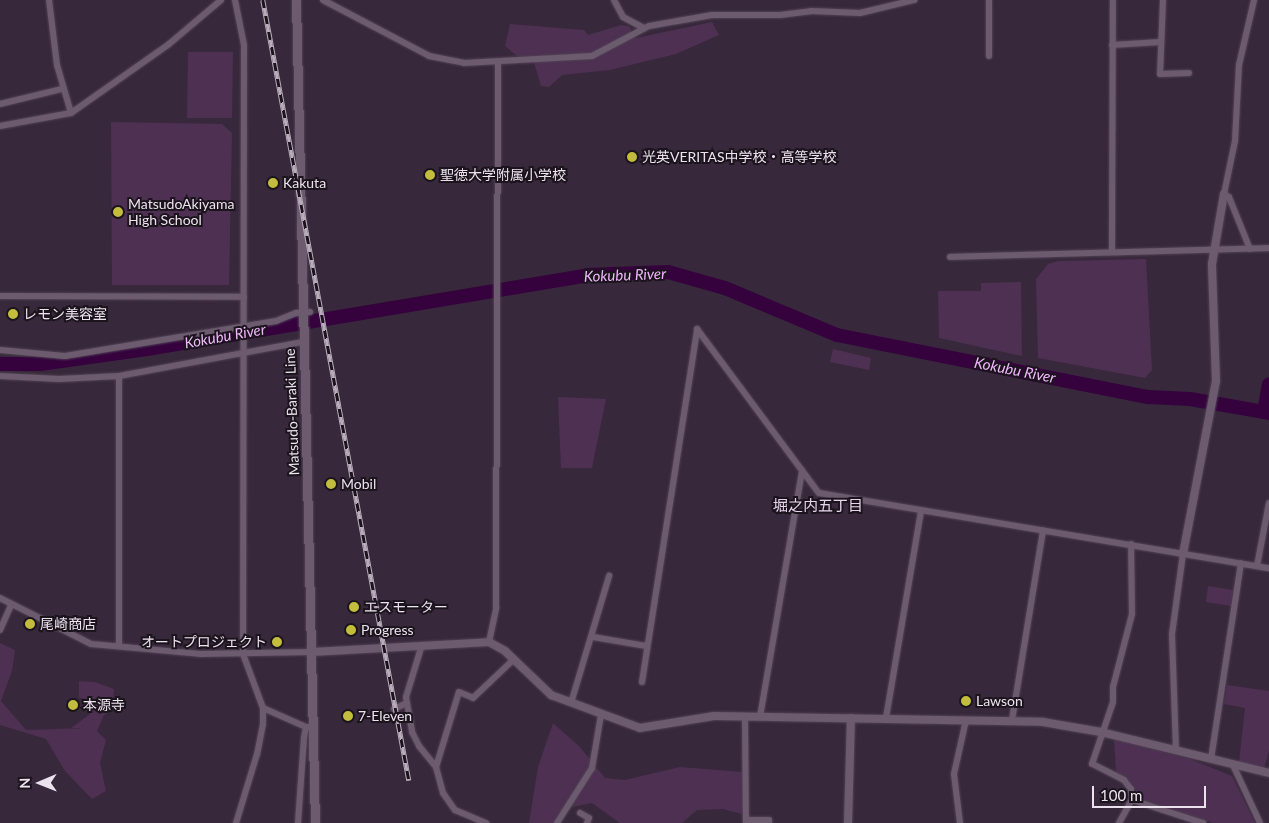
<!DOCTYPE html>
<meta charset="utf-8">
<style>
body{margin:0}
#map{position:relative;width:1269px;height:823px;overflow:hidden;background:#38283b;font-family:Lato,"Noto Sans JP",sans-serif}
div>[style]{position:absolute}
.green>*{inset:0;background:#4d3052}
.river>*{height:14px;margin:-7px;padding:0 7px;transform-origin:7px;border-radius:7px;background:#35023e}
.roads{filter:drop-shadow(0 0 1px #504353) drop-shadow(0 0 1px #504353)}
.minor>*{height:6px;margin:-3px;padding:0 3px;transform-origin:3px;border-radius:3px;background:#6c5a6f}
.tertiary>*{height:8px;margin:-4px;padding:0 4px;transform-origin:4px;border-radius:4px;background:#6c5a6f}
.secondary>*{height:9px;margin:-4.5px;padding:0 4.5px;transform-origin:4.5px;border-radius:4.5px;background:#6c5a6f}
.rail>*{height:4.5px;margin-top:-2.25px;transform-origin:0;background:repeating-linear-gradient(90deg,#1b141d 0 8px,#b9adbb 0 16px);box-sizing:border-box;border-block:1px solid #b9adbb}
.dots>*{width:14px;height:14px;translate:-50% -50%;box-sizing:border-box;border:2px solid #1b141d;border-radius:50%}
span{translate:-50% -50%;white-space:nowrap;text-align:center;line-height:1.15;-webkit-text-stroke:4px #1b141d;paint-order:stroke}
.poi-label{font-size:14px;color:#ece2ee}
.left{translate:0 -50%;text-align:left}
.right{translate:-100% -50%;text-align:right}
.street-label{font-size:14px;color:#ece2ee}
.water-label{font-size:15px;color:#f0b6fb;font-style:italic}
.neighbourhood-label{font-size:15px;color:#e7d3eb}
.north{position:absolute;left:15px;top:758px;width:50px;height:50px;-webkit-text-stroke:4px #1b141d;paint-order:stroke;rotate:269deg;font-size:14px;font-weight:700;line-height:20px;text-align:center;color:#ece2ee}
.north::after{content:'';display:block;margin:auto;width:18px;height:22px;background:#ece2ee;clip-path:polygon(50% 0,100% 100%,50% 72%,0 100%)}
.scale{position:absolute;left:1092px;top:786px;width:114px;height:22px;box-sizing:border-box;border:2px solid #ece2ee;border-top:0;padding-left:6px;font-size:15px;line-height:18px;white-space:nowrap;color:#ece2ee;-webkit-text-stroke:4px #1b141d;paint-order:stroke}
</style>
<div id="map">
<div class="green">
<div style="clip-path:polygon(712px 22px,719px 35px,676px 54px,610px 70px,562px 75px,549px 87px,541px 86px,533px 59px,519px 58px,505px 46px,510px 24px,584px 30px,588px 35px,621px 25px,629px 26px,636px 38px)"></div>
<div style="clip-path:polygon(188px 52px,233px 52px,232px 118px,187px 118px)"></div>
<div style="clip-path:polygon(111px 122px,222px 124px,232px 133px,229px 285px,112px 285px)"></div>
<div style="clip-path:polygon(1146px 259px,1152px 370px,1145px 378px,1038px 358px,1036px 279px,1048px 264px,1059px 261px)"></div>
<div style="clip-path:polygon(1021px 282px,1022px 356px,939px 338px,938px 291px,981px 291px,981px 283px)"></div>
<div style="clip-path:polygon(833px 349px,871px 358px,869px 370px,830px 362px)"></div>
<div style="clip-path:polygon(558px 397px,606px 399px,592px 468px,561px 468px)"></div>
<div style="clip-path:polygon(1208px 586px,1233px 590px,1231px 606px,1206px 602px)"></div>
<div style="clip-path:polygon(0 643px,15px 650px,12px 671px,1px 701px,26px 730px,85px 728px,71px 728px,90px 714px,87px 699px,79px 698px,79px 681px,95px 682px,114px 689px,113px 710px,104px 715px,97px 731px,106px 740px,100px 763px,106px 791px,92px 799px,65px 771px,46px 739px,0 725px)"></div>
<div style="clip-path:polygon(1227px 685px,1269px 691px,1269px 751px,1264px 768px,1239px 762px,1245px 708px,1224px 704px)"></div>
<div style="clip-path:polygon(553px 723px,579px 746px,605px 778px,625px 780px,680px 767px,743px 772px,746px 782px,742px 814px,723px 809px,697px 810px,682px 823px,620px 823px,592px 803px,567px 808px,561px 823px,529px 823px,538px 767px)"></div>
<div style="clip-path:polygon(1114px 740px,1190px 759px,1232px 776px,1255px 823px,1214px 823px,1142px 800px,1128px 779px,1116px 772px)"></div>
</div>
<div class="river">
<div style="left:0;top:364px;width:40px"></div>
<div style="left:40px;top:364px;width:108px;rotate:-8deg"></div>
<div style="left:147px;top:349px;width:446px;rotate:-9.5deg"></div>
<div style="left:587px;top:275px;width:81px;rotate:-2.1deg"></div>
<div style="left:668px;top:272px;width:59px;rotate:15.7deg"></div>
<div style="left:725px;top:288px;width:121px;rotate:22.8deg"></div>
<div style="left:837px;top:335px;width:317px;rotate:11.3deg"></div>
<div style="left:1148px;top:397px;width:42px;rotate:2.7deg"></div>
<div style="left:1190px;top:399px;width:80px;rotate:10deg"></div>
<div style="left:1264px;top:412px;width:28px;rotate:-80deg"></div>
</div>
<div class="roads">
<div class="minor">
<div style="left:49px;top:0;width:65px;rotate:83deg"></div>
<div style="left:57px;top:65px;width:50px;rotate:73.7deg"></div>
<div style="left:235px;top:0;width:46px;rotate:78.7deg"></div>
<div style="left:244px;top:45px;width:609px;rotate:90.09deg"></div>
<div style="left:243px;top:654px;width:58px;rotate:69.7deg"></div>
<div style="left:263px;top:708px;width:16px;rotate:90deg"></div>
<div style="left:263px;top:724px;width:31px;rotate:101deg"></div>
<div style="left:257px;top:754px;width:72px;rotate:106.9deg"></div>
<div style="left:323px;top:0;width:120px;rotate:27.8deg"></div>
<div style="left:429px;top:56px;width:36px;rotate:11deg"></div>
<div style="left:464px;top:63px;width:128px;rotate:-3.1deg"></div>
<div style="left:592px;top:56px;width:64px;rotate:-27.8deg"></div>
<div style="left:649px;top:26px;width:64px;rotate:-9.9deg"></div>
<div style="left:712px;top:15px;width:68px"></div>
<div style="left:780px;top:15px;width:31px;rotate:-7deg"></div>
<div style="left:811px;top:11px;width:49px;rotate:2.3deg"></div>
<div style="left:860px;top:13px;width:56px;rotate:-13.5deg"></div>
<div style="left:614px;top:0;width:19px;rotate:62deg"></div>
<div style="left:623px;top:17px;width:24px;rotate:28deg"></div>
<div style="left:1163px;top:0;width:74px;rotate:92.3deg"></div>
<div style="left:1160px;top:74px;width:29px;rotate:-2deg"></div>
<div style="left:1112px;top:45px;width:48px;rotate:-3.6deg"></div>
<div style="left:989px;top:56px;width:56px;rotate:-90deg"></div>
<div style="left:0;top:104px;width:64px;rotate:-13.6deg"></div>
<div style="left:0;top:126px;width:72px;rotate:-10.4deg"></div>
<div style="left:71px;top:113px;width:120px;rotate:-35.1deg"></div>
<div style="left:169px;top:44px;width:68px;rotate:-40.2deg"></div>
<div style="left:1250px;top:249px;width:56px;rotate:-112deg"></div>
<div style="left:1229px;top:197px;width:6px;rotate:-149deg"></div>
<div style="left:1224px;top:194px;width:54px;rotate:-78.3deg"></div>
<div style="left:1235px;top:141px;width:76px;rotate:-87deg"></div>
<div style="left:1239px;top:65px;width:67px;rotate:-77deg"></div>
<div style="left:1112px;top:250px;width:250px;rotate:-89.8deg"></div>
<div style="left:950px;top:257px;width:319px;rotate:-1.6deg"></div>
<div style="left:0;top:296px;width:244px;rotate:0.2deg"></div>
<div style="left:697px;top:329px;width:204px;rotate:53.4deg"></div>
<div style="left:819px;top:493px;width:456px;rotate:9.5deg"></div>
<div style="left:0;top:350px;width:65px;rotate:5.3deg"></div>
<div style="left:65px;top:356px;width:214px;rotate:-9.4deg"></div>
<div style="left:276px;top:321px;width:22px;rotate:-22deg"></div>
<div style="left:296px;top:313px;width:14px;rotate:-4deg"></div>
<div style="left:0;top:376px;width:59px;rotate:2.9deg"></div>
<div style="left:59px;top:379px;width:60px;rotate:-2.9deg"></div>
<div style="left:119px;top:376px;width:187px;rotate:-10.5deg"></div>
<div style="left:1257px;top:566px;width:64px;rotate:-79.2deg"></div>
<div style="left:0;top:598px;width:102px;rotate:26.8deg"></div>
<div style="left:91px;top:644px;width:109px;rotate:5.2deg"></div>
<div style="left:200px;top:654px;width:112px;rotate:-1deg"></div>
<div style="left:0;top:630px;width:27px;rotate:-66deg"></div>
<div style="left:593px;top:637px;width:54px;rotate:9.6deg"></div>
<div style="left:489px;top:642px;width:35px;rotate:-78deg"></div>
<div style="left:496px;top:608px;width:545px;rotate:-89.79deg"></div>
<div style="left:119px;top:646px;width:270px;rotate:-90deg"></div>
<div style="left:421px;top:648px;width:51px;rotate:107deg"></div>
<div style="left:406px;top:697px;width:36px;rotate:80deg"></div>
<div style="left:412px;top:732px;width:16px;rotate:63deg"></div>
<div style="left:419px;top:746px;width:27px;rotate:51deg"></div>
<div style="left:436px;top:767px;width:27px;rotate:75deg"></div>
<div style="left:443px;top:793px;width:21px;rotate:55deg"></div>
<div style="left:455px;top:810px;width:34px;rotate:23deg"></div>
<div style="left:642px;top:682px;width:357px;rotate:-81.1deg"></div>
<div style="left:571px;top:703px;width:133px;rotate:-73.3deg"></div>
<div style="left:263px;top:708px;width:47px;rotate:23.8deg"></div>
<div style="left:394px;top:709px;width:14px;rotate:-25deg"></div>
<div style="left:745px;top:716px;width:107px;rotate:89.5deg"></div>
<div style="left:760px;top:717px;width:250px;rotate:-80.3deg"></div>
<div style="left:886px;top:718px;width:210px;rotate:-80.4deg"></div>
<div style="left:1012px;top:720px;width:192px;rotate:-80.7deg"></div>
<div style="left:1176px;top:750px;width:116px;rotate:-92deg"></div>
<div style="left:1172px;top:634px;width:81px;rotate:-82.2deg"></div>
<div style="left:1211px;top:759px;width:198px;rotate:-81.3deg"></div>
<div style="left:1233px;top:765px;width:64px;rotate:65deg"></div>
<div style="left:436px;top:767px;width:78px;rotate:-73deg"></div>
<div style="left:459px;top:692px;width:15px;rotate:23deg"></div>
<div style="left:473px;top:698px;width:55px;rotate:-43.5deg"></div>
<div style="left:1132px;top:800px;width:75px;rotate:17.9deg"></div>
<div style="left:580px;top:813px;width:10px;rotate:29deg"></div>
<div style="left:589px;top:818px;width:5px;rotate:112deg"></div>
<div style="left:746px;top:820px;width:23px"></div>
<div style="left:769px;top:820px;width:3px;rotate:90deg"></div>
<div style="left:298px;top:823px;width:85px;rotate:-86deg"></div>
<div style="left:304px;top:738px;width:11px;rotate:-80deg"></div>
<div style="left:306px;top:727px;width:7px"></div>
<div style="left:557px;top:823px;width:65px;rotate:-57.5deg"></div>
<div style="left:592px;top:768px;width:54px;rotate:-80.4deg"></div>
<div style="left:960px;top:823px;width:49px;rotate:-97deg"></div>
<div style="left:954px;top:774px;width:55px;rotate:-77.5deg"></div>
<div style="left:1119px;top:823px;width:26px;rotate:-61deg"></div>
<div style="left:1132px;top:800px;width:11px;rotate:-95deg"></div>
<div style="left:1131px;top:789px;width:11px;rotate:-128deg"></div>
<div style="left:1124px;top:780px;width:36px;rotate:-153deg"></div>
<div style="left:1092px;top:764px;width:65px;rotate:-71.3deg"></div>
<div style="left:1113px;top:702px;width:15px;rotate:-90deg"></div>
<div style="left:1113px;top:687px;width:75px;rotate:-75.4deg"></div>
<div style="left:1132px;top:614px;width:70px;rotate:-90.8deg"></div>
</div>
<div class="tertiary">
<div style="left:1183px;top:554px;width:176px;rotate:-79.2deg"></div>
<div style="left:1216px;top:381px;width:117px;rotate:-92deg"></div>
<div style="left:1212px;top:264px;width:71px;rotate:-80.3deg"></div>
<div style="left:312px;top:652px;width:177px;rotate:-3.2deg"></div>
<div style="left:489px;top:642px;width:18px;rotate:29deg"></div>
<div style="left:505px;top:651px;width:64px;rotate:43.7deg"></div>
<div style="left:551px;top:695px;width:95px;rotate:20.3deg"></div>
<div style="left:640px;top:728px;width:75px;rotate:-9.2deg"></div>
<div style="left:714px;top:716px;width:329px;rotate:1deg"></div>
<div style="left:1043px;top:722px;width:59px;rotate:9.8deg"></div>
<div style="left:1101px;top:732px;width:173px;rotate:13.7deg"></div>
<div style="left:848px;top:823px;width:105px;rotate:-88.4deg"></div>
</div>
<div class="secondary">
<div style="left:296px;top:0;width:823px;rotate:88.68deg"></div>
</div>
</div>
<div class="rail">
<div style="left:263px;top:0;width:794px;rotate:79.4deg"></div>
</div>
<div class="dots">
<div style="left:632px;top:157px;background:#c3bd3e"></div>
<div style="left:430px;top:175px;background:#c3bd3e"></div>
<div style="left:273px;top:183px;background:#c3bd3e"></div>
<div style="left:118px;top:212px;background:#c3bd3e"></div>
<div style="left:13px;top:314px;background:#c3bd3e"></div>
<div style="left:331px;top:484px;background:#c3bd3e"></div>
<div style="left:354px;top:607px;background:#c3bd3e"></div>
<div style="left:30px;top:624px;background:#c3bd3e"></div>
<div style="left:351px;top:630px;background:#c3bd3e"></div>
<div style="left:277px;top:642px;background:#c3bd3e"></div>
<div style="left:966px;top:701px;background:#c3bd3e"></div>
<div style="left:73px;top:705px;background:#c3bd3e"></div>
<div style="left:348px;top:716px;background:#c3bd3e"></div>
</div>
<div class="poi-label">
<span class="left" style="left:642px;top:157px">光英VERITAS中学校・高等学校</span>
<span class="left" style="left:440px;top:175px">聖徳大学附属小学校</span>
<span class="left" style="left:283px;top:183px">Kakuta</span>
<span class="left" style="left:128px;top:212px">MatsudoAkiyama<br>High School</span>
<span class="left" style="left:23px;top:314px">レモン美容室</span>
<span class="left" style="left:341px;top:484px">Mobil</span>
<span class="left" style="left:364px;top:607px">エスモーター</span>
<span class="left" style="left:40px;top:624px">尾崎商店</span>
<span class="left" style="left:361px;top:630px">Progress</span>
<span class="right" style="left:267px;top:642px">オートプロジェクト</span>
<span class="left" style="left:976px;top:701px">Lawson</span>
<span class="left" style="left:83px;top:705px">本源寺</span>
<span class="left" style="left:358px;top:716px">7-Eleven</span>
</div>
<div class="street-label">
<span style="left:292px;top:412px;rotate:-92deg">Matsudo-Baraki Line</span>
</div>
<div class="water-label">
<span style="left:625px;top:275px;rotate:-2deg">Kokubu River</span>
<span style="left:225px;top:336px;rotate:-10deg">Kokubu River</span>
<span style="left:1015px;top:370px;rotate:11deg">Kokubu River</span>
</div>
<div class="neighbourhood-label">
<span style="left:818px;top:506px">堀之内五丁目</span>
</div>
<div class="north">N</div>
<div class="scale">100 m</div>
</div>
